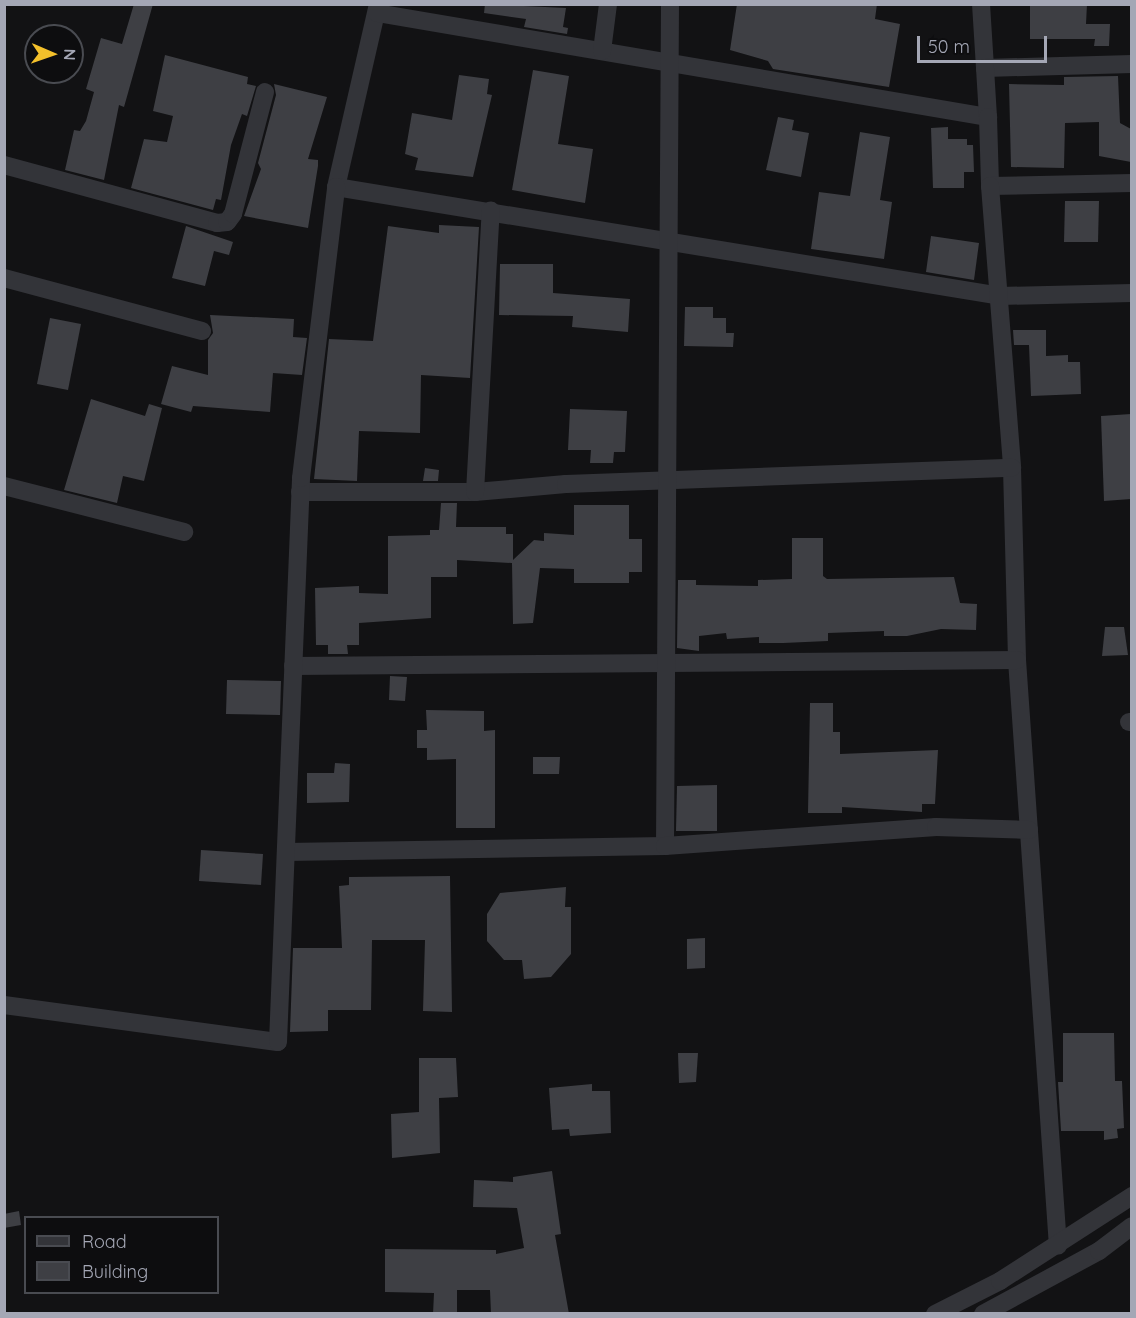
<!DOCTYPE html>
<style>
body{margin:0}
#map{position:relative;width:1136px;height:1318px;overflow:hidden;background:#121214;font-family:Quicksand,sans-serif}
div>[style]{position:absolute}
.building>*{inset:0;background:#3e3f44}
.minor>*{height:18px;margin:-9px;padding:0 9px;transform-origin:9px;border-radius:9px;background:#333439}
span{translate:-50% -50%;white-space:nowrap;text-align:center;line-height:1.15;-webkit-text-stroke:4.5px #0d0d0f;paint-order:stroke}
.frame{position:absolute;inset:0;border:6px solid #a4a7b5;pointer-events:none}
.legend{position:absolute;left:24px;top:1216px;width:195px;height:78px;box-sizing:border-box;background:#0d0d0f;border:2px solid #494b51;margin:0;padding:8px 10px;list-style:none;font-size:18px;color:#a4a7b5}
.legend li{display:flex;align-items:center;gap:12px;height:30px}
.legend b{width:30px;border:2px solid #494b51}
.north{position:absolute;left:24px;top:24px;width:60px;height:60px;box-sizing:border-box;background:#0d0d0f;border:2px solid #494b51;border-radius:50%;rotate:92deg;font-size:16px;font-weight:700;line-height:24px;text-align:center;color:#a4a7b5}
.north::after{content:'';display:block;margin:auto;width:21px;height:27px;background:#f3c02b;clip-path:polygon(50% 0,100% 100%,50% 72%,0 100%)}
.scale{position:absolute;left:917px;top:36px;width:130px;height:27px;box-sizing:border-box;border:3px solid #a4a7b5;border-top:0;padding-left:8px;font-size:18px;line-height:21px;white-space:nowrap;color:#a4a7b5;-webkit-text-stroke:4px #0d0d0f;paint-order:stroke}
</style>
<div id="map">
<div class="building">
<div style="clip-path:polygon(134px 4px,153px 4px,126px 100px,124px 107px,119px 105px,104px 180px,65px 170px,74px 130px,80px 131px,86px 121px,94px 92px,86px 89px,101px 38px,122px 44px)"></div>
<div style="clip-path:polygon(485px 4px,566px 8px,563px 27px,568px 28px,567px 34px,524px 27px,526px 19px,484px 13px)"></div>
<div style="clip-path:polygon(737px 4px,877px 4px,875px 19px,900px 24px,889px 87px,773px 69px,768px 61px,730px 50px)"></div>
<div style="clip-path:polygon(1030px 4px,1087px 4px,1086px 24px,1110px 24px,1109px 46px,1094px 46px,1095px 39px,1030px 39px)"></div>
<div style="clip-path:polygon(165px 55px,248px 77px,247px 84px,256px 86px,247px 116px,242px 114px,231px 145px,221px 200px,216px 199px,213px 210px,131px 188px,144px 139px,167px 142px,173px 116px,153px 111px)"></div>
<div style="clip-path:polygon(533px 70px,569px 76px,558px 144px,593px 149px,585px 203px,512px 190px)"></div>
<div style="clip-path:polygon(459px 75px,489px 79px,487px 94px,492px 95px,473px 177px,415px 170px,418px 158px,405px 154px,412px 113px,452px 120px)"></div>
<div style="clip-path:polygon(1118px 76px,1120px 123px,1131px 129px,1131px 162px,1099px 156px,1099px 122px,1065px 123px,1064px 168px,1011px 167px,1009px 84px,1064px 85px,1064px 77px)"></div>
<div style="clip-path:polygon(274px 84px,327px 97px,308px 159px,318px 160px,318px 166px,308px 228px,244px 216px,261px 169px,258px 163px,276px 95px)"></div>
<div style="clip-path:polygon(778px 117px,794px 120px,792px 130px,809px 133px,801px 177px,766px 170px)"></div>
<div style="clip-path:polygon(948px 127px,948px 139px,967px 139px,967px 145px,973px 145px,974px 172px,964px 172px,964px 188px,933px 188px,931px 128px)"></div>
<div style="clip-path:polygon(860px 132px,890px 137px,880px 200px,892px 202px,884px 259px,811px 249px,819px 192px,850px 196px)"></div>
<div style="clip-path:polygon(1065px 201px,1099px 201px,1098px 242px,1064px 242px)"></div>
<div style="clip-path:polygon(439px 225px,479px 227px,470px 378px,421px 375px,420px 433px,359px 431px,357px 481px,314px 479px,329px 339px,373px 341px,388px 226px,439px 233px)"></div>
<div style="clip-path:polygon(186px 226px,233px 242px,229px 255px,214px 251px,205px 286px,172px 278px)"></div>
<div style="clip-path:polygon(931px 236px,979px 243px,974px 280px,926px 272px)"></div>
<div style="clip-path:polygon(500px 264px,553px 264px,553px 293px,630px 299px,628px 332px,572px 327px,573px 316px,499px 315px)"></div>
<div style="clip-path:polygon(685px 307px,713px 307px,713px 318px,726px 318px,726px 333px,734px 333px,733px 347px,684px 346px)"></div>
<div style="clip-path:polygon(210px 315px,294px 319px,293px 337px,307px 338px,302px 375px,273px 373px,270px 412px,193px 406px,191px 412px,161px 404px,172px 366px,208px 375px,208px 340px,213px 333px)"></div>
<div style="clip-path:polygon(50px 318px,81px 324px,68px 390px,37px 384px)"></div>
<div style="clip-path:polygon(1013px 330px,1046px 330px,1046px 356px,1068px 355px,1068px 362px,1080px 362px,1081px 394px,1031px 396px,1029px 345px,1014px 345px)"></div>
<div style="clip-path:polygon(91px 399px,145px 416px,149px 404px,162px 408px,144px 481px,123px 476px,117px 503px,64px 490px)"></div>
<div style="clip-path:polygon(570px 409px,627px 411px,625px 452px,614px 452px,613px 463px,590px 463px,591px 450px,568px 450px)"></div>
<div style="clip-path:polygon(1131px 414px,1131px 499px,1104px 501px,1101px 416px)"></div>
<div style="clip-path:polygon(425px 468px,439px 470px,438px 481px,423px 481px)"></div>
<div style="clip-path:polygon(441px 503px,457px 503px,456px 527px,506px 527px,506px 534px,513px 534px,513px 560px,534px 540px,544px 541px,544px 533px,574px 535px,574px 505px,629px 505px,629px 539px,642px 539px,642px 572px,629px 572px,629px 583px,574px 583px,574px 569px,540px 568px,533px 623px,513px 624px,512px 563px,457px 560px,457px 577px,431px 577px,431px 618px,359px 623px,359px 645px,347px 645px,348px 654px,328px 654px,328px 645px,316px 645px,315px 588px,359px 586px,359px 593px,388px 594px,388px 536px,430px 535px,430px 530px,439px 530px)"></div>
<div style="clip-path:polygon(792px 538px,823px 538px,823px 576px,827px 579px,954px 577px,960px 603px,977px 604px,976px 630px,941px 629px,907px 636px,884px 636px,884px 631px,828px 633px,828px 641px,783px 643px,759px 643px,759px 637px,727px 639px,726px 633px,699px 636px,699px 651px,677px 648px,678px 580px,696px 580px,696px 585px,758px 586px,758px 580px,792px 579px)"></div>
<div style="clip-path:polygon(1105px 627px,1124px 627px,1128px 655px,1102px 656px)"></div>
<div style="clip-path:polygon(390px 676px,407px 677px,405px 701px,389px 700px)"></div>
<div style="clip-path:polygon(227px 680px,281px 681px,280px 715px,226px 714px)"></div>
<div style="clip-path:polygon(810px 703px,833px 703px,833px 732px,840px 732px,840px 754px,938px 750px,935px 804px,922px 804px,922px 812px,842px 807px,842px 813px,808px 813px)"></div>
<div style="clip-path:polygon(426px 710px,484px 711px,484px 731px,495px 730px,495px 828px,456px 828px,456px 759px,427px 760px,427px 748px,417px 748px,417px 730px,427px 730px)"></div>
<div style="clip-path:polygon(533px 757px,560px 757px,559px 774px,533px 774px)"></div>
<div style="clip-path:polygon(335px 763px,350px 764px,349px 802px,307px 803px,307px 773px,334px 773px)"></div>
<div style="clip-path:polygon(717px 785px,717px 831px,676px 831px,677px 786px)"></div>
<div style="clip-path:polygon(201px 850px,263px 854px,261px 885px,199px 881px)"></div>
<div style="clip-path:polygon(450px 876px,452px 1012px,423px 1011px,425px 940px,372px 940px,371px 1010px,328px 1010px,328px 1031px,290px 1032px,293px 948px,342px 948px,339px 886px,349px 885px,349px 877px)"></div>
<div style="clip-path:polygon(566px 887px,565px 907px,571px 907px,571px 954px,551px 977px,524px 979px,522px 960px,504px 960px,487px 941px,487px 914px,500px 893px)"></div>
<div style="clip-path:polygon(705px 938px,705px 968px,687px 969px,687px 939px)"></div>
<div style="clip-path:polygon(1063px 1033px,1114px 1033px,1115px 1081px,1122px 1081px,1124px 1128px,1117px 1129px,1118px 1138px,1104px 1140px,1104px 1131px,1061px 1131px,1058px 1082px,1063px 1082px)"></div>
<div style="clip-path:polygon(678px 1053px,698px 1053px,696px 1082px,679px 1083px)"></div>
<div style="clip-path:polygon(419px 1058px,456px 1058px,458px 1097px,439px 1098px,440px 1153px,392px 1158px,391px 1114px,419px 1112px)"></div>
<div style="clip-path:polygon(592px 1084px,592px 1091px,610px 1091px,611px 1133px,570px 1136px,569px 1129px,552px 1130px,549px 1088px)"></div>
<div style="clip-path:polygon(552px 1171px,561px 1234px,555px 1235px,569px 1314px,491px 1314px,490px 1290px,457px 1290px,457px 1314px,433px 1314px,434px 1293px,385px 1292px,385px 1249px,496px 1250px,496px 1254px,524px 1248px,517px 1208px,473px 1207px,474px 1180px,513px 1182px,513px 1177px)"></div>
<div style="clip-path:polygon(19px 1211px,21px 1225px,4px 1228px,4px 1214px)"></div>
</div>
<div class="minor">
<div style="left:378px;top:4px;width:188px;rotate:102.9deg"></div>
<div style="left:336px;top:187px;width:673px;rotate:9.32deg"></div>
<div style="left:1000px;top:296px;width:132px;rotate:-1.3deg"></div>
<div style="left:981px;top:4px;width:64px;rotate:86.4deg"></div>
<div style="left:985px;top:68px;width:147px;rotate:-1.6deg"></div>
<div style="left:377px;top:13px;width:620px;rotate:9.66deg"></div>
<div style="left:988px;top:117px;width:49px;rotate:-93.5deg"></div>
<div style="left:602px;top:51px;width:47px;rotate:-82.7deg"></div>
<div style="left:988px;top:117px;width:69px;rotate:88.3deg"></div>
<div style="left:990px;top:186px;width:142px;rotate:-1.2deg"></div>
<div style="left:4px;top:165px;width:221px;rotate:15.2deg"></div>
<div style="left:217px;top:223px;width:10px;rotate:-6deg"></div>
<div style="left:227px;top:222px;width:10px;rotate:-53deg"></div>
<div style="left:233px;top:214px;width:126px;rotate:-75.3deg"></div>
<div style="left:990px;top:186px;width:283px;rotate:85.5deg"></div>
<div style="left:1012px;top:468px;width:192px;rotate:88.5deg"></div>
<div style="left:1017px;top:660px;width:587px;rotate:86deg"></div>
<div style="left:4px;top:278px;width:205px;rotate:15deg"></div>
<div style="left:4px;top:486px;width:186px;rotate:14.3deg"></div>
<div style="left:300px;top:492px;width:175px"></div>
<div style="left:475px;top:492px;width:91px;rotate:-5deg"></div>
<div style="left:566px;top:484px;width:446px;rotate:-2.1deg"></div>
<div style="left:475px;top:492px;width:282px;rotate:-86.8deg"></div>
<div style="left:293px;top:666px;width:724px;rotate:-0.47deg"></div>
<div style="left:1129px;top:722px;width:3px"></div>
<div style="left:665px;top:846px;width:842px;rotate:-89.66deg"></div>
<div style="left:286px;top:852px;width:379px;rotate:-0.9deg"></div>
<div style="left:665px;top:846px;width:272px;rotate:-4deg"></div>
<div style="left:936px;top:827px;width:93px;rotate:1.8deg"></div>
<div style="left:4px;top:1005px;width:276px;rotate:7.7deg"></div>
<div style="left:278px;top:1042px;width:564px;rotate:-87.66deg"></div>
<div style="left:301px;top:478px;width:293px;rotate:-83.1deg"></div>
<div style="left:935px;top:1314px;width:73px;rotate:-26.9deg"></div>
<div style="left:1000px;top:1281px;width:157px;rotate:-32.8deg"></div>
<div style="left:983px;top:1314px;width:132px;rotate:-28.5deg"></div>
<div style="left:1099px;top:1251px;width:41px;rotate:-37.1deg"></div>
</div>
<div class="frame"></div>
<ul class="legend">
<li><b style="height:8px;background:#333439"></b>Road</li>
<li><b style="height:16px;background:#3e3f44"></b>Building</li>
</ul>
<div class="north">N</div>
<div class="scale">50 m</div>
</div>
